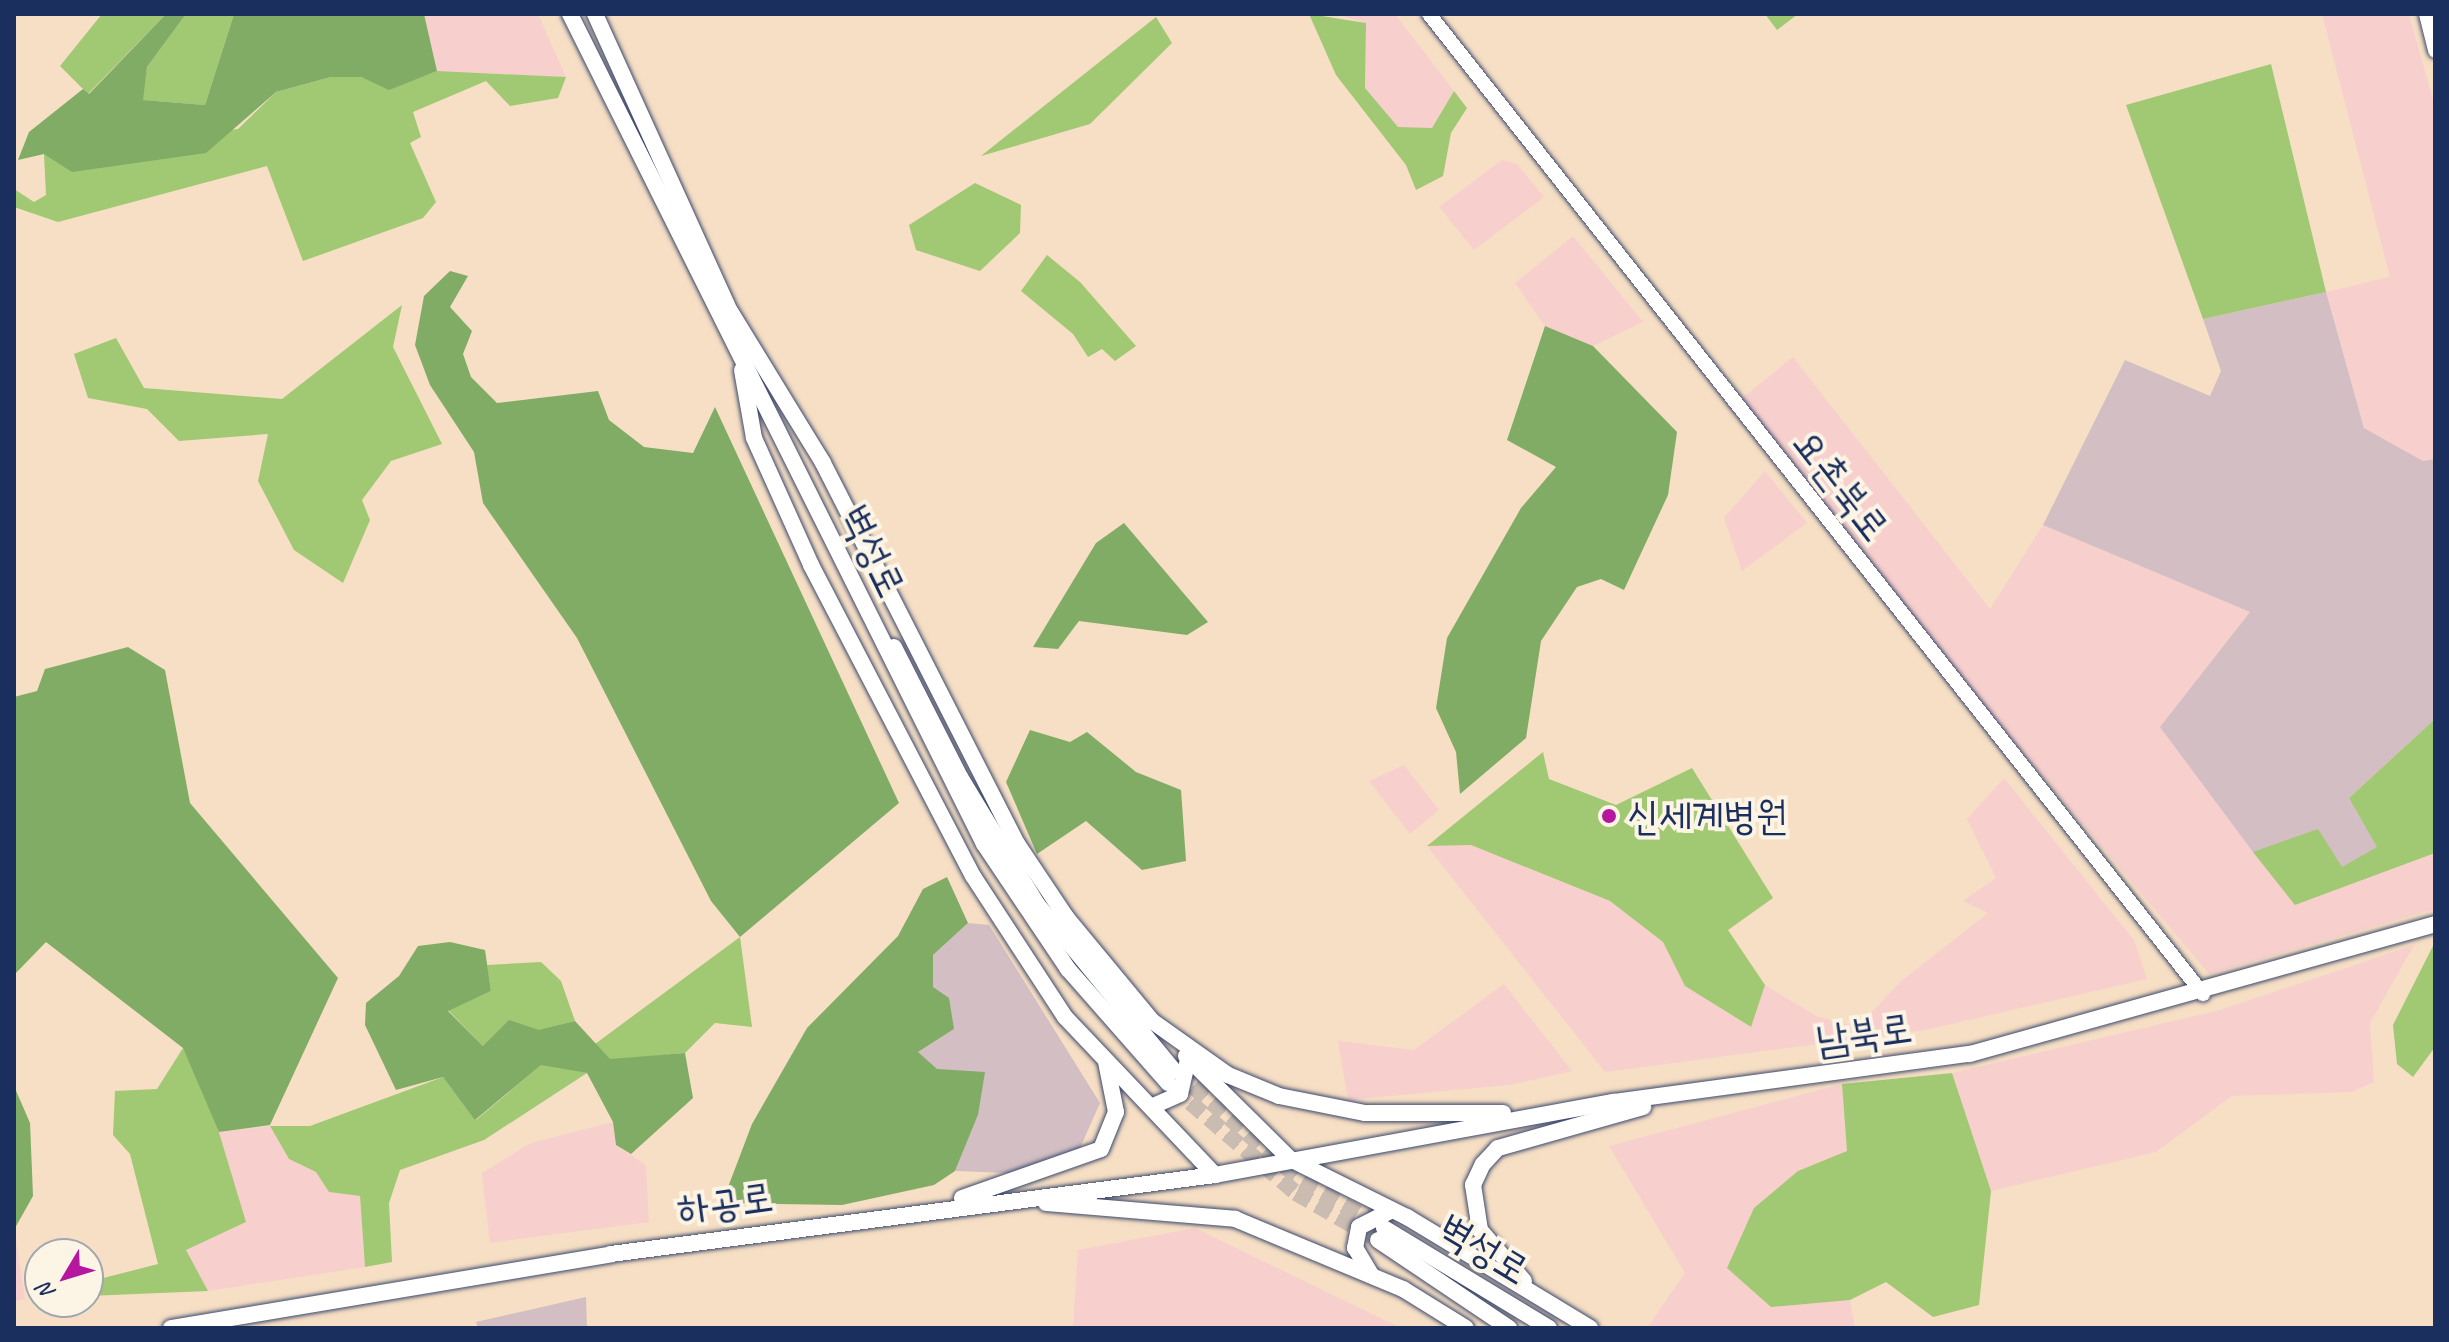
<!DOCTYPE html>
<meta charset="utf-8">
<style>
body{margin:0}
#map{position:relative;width:2449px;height:1342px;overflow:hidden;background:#f6dfc4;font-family:Caveat,"Poor Story",sans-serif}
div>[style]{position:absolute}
.built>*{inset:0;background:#f7d0cd}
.industrial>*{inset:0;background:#d2bec3}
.green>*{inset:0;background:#a1c873}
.forest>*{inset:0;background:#80ac65}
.secondary-tunnel>*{height:16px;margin-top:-8px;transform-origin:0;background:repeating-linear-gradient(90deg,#cabcb0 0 16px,transparent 0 24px)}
.roads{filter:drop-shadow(0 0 2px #3c496d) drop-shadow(0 0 2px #3c496d)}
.tertiary>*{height:14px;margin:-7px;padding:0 7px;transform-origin:7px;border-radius:7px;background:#fff}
.secondary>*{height:16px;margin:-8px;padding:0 8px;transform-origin:8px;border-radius:8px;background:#fff}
.dots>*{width:22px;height:22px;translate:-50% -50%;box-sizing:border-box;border:4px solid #fcf5e5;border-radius:50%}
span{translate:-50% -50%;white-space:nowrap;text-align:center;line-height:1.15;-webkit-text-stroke:8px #fcf5e5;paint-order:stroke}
.street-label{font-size:40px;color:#1b2f5e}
.poi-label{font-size:40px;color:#1b2f5e}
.left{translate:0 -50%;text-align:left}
.frame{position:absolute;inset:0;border:16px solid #1b2f5e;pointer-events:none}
.north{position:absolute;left:24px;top:1238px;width:80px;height:80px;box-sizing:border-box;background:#fcf5e5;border:2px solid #a2a6af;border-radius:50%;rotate:232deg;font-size:22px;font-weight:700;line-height:32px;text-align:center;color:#1b2f5e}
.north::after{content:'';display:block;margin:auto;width:28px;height:36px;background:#b5179e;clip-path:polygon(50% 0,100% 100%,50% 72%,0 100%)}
</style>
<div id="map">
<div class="built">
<div style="clip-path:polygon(424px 14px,538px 14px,566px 77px,437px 71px)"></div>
<div style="clip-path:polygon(1336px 14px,1395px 14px,1454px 91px,1432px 129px,1398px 127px,1365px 88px,1366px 23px)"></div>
<div style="clip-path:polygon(2322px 14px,2409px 14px,2435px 107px,2435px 459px,2423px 461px,2364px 428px,2326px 292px,2390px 277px)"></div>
<div style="clip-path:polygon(1502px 160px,1517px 164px,1544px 197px,1474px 250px,1439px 207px)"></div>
<div style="clip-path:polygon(1573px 236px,1643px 322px,1593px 346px,1545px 326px,1515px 283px)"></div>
<div style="clip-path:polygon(1793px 357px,1990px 609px,2043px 525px,2250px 612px,2161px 727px,2295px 905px,2435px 853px,2435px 909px,2209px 974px,1938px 652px,1741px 399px)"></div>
<div style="clip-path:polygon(1765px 471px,1807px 523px,1742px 571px,1724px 518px)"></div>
<div style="clip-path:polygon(1404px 765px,1439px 810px,1410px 834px,1369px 781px)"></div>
<div style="clip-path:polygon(2004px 778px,2134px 940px,2147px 979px,1925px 1030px,1605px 1072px,1427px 846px,1471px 845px,1610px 901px,1663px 942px,1685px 986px,1750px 1027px,1765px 985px,1816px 1016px,1858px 1027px,1900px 982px,1988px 913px,1963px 901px,1996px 878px,1967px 819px)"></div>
<div style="clip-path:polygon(2414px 945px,2370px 1023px,2374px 1082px,2352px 1092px,2232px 1096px,2156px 1152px,1991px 1191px,1952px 1073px,2220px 1010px)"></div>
<div style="clip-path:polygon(1504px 984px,1572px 1071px,1509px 1085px,1348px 1100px,1338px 1041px,1414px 1050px)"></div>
<div style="clip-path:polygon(1842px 1084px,1847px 1151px,1798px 1171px,1771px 1307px,1850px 1300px,1855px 1328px,1647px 1328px,1685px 1273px,1609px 1146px)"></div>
<div style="clip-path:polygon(613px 1122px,616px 1145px,646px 1165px,649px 1222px,490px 1243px,482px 1173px,531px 1143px)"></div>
<div style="clip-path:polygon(270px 1126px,289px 1159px,316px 1172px,329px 1192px,360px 1196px,365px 1267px,208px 1291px,185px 1250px,246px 1222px,219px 1132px)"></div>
<div style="clip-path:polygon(14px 1228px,25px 1299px,14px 1301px)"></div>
<div style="clip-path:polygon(1195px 1228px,1401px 1328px,1073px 1328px,1078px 1250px)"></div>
</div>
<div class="industrial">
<div style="clip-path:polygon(2326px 292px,2364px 428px,2423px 461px,2435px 459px,2435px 719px,2349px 798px,2378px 847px,2342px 868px,2253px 852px,2160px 727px,2250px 612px,2043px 525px,2125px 360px,2210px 396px,2221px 371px,2203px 319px)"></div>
<div style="clip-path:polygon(968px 923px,989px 925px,1100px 1103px,1080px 1148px,1009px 1173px,955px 1171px,978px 1115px,918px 1052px,954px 1029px,933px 987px,932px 956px)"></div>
<div style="clip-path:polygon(586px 1297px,587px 1328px,478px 1328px,476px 1322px)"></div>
</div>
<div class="green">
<div style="clip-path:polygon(102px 14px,166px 14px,88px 94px,60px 66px)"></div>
<div style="clip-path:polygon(186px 14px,234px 14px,205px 105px,142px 100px,147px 67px)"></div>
<div style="clip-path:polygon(1309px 14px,1366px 23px,1365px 88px,1398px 127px,1432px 128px,1454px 91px,1467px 108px,1451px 133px,1443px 176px,1416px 190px,1406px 165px,1336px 75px)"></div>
<div style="clip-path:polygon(1765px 14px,1798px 14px,1777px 30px)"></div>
<div style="clip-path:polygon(1156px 17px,1172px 43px,1090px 124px,981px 156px)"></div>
<div style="clip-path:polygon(2271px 64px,2326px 292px,2203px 319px,2126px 105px)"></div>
<div style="clip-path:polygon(437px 71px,566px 77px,558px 98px,510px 106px,486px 81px,413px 112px,421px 137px,410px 143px,436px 202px,423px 218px,303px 261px,267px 166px,58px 222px,14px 207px,14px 189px,34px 202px,46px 195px,44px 154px,238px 129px,276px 92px,331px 77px,361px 77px,389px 89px)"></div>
<div style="clip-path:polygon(975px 183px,1021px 205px,1020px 233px,980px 271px,916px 250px,909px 225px)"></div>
<div style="clip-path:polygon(1047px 255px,1080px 282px,1136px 346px,1115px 361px,1102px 349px,1088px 357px,1073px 334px,1021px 291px)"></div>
<div style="clip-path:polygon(402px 305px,393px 347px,442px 444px,391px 461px,362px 500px,370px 520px,343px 583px,294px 550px,258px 481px,268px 434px,179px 441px,147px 409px,88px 398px,74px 354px,116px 338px,144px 388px,282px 399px)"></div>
<div style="clip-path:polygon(2435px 719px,2435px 853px,2295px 905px,2253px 852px,2318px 829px,2342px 867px,2377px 847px,2349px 798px)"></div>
<div style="clip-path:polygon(1543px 752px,1549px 779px,1616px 805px,1692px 768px,1773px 898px,1728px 930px,1765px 985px,1751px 1027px,1685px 986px,1663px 942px,1610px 901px,1471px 845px,1427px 846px)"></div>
<div style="clip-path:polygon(740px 937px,752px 1027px,715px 1023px,685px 1053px,610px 1060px,595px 1044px)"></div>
<div style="clip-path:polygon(2435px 942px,2435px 1047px,2413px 1077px,2397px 1064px,2393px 1025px)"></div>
<div style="clip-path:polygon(541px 962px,561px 981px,575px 1021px,483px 1046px,448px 1010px,491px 991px,487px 965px)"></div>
<div style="clip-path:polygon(183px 1048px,211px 1106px,246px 1222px,186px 1250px,208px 1291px,88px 1296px,88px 1282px,158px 1264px,130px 1154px,113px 1135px,115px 1091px,157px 1089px)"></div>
<div style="clip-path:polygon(542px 1064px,587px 1073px,484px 1140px,400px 1170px,389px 1203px,392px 1262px,365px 1267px,360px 1196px,329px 1192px,316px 1172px,289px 1159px,270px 1126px,310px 1126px,443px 1077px,476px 1120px)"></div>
<div style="clip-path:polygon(1952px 1073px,1991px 1191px,1979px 1305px,1933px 1317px,1886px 1282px,1850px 1300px,1771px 1307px,1727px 1268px,1754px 1208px,1798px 1171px,1847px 1151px,1842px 1084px)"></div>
</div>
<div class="forest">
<div style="clip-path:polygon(166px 14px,186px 14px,147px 67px,143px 100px,205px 105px,234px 14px,424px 14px,437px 71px,389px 90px,361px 77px,331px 77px,276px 92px,206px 153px,72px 172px,44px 154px,18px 160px,29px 132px,83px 89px,89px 94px)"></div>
<div style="clip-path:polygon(450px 271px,468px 276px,450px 307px,472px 331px,463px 354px,471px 377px,497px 403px,598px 391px,609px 420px,644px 447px,693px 453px,715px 407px,899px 803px,740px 937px,711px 901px,577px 638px,483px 503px,474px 452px,430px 385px,415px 345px,424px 296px)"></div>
<div style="clip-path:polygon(1545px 326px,1593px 346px,1677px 432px,1668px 495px,1624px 590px,1601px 579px,1577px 587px,1541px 641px,1526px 738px,1460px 794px,1456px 752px,1436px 708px,1447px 638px,1521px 508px,1556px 467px,1507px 440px)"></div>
<div style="clip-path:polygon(1124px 523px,1208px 622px,1187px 635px,1079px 621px,1058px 649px,1033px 647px,1096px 543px)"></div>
<div style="clip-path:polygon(128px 647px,165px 670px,190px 803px,338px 978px,270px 1125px,219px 1132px,183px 1048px,46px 942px,14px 975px,14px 697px,37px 691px,45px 669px)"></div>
<div style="clip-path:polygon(1030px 730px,1070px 742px,1087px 732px,1136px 772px,1181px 790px,1186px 861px,1142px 870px,1086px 821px,1037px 854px,1006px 782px)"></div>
<div style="clip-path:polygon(947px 877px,968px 923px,933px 955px,933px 987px,949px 998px,954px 1029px,918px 1052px,937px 1069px,985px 1072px,978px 1115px,955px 1171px,934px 1185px,842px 1205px,722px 1203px,752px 1124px,807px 1028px,898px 936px,923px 889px)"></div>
<div style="clip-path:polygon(450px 942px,485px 950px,491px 991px,448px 1011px,483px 1046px,509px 1020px,539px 1030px,575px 1021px,610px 1059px,685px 1053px,693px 1098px,631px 1154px,616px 1145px,613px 1122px,587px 1073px,541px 1065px,475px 1120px,443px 1077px,396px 1090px,365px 1025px,366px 1003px,399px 976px,418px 946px)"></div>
<div style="clip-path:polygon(14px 1086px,30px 1123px,33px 1196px,15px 1228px)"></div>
</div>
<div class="secondary-tunnel">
<div style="left:1175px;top:1071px;width:168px;rotate:40.9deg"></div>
<div style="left:1302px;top:1181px;width:92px;rotate:29.9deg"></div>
<div style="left:1172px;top:1087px;width:163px;rotate:40.5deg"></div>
<div style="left:1296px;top:1193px;width:95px;rotate:29.8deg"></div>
</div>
<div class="roads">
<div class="tertiary">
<div style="left:1429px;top:14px;width:1249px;rotate:51.7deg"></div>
<div style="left:2426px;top:14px;width:38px;rotate:76deg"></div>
</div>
<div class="secondary">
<div style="left:570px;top:14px;width:928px;rotate:63.49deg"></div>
<div style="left:984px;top:844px;width:151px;rotate:56.1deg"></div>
<div style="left:1068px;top:969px;width:152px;rotate:48.7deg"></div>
<div style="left:595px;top:14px;width:337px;rotate:65.6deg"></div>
<div style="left:730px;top:311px;width:178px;rotate:58.5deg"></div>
<div style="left:823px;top:463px;width:429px;rotate:63deg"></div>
<div style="left:1018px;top:845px;width:87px;rotate:56.3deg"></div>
<div style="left:1066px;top:917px;width:135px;rotate:50.4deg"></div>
<div style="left:1152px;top:1021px;width:93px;rotate:35.4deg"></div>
<div style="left:1228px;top:1075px;width:55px;rotate:22.4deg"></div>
<div style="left:1279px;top:1096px;width:88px;rotate:11.2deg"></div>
<div style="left:1365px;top:1113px;width:138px"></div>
<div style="left:742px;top:370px;width:69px;rotate:80deg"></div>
<div style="left:754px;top:438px;width:139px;rotate:65.8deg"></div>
<div style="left:811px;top:565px;width:351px;rotate:62.5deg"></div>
<div style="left:973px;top:876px;width:168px;rotate:56.9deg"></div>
<div style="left:1065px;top:1017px;width:218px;rotate:46.5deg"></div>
<div style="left:894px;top:647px;width:146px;rotate:63.1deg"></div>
<div style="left:960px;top:777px;width:149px;rotate:58.8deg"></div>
<div style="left:1037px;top:904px;width:216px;rotate:50.6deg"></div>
<div style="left:1186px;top:1056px;width:146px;rotate:44.7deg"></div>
<div style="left:1290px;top:1159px;width:131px;rotate:26.4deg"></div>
<div style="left:1407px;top:1217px;width:214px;rotate:31.2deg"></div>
<div style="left:1151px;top:1107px;width:32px;rotate:-24deg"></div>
<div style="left:1180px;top:1094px;width:37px;rotate:-77deg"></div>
<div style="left:962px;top:1198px;width:147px;rotate:-19.4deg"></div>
<div style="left:1101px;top:1149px;width:40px;rotate:-68deg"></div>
<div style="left:1116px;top:1112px;width:51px;rotate:-101.3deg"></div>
<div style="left:1046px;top:1203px;width:190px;rotate:4.8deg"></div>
<div style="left:1235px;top:1219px;width:182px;rotate:22.6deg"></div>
<div style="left:1403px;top:1289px;width:74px;rotate:31.8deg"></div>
<div style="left:1384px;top:1228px;width:193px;rotate:31.2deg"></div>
<div style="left:1378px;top:1240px;width:158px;rotate:33.9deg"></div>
<div style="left:1372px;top:1276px;width:33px;rotate:-121deg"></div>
<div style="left:1355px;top:1248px;width:21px;rotate:-79deg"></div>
<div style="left:1359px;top:1227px;width:37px;rotate:-27deg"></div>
<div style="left:1524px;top:1281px;width:67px;rotate:-130.8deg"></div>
<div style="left:1480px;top:1230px;width:46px;rotate:-98.8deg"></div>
<div style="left:1473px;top:1185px;width:23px;rotate:-65deg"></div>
<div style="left:1483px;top:1164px;width:22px;rotate:-47deg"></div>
<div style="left:1498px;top:1148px;width:151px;rotate:-15.8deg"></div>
<div style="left:171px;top:1328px;width:446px;rotate:-9.5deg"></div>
<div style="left:611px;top:1254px;width:609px;rotate:-7.45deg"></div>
<div style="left:1215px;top:1175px;width:405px;rotate:-10.4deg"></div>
<div style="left:1613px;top:1102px;width:360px;rotate:-7.7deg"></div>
<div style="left:1970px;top:1054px;width:483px;rotate:-15.6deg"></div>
</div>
</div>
<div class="dots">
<div style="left:1609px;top:816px;background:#b5179e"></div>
</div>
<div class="street-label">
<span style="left:1841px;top:485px;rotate:52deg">요촌북로</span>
<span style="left:873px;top:551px;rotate:64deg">벽성로</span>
<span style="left:1864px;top:1034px;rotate:-8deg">남북로</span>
<span style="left:725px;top:1203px;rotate:-8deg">하공로</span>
<span style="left:1484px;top:1249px;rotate:31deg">벽성로</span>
</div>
<div class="poi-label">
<span class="left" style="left:1627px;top:816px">신세계병원</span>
</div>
<div class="frame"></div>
<div class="north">N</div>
</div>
